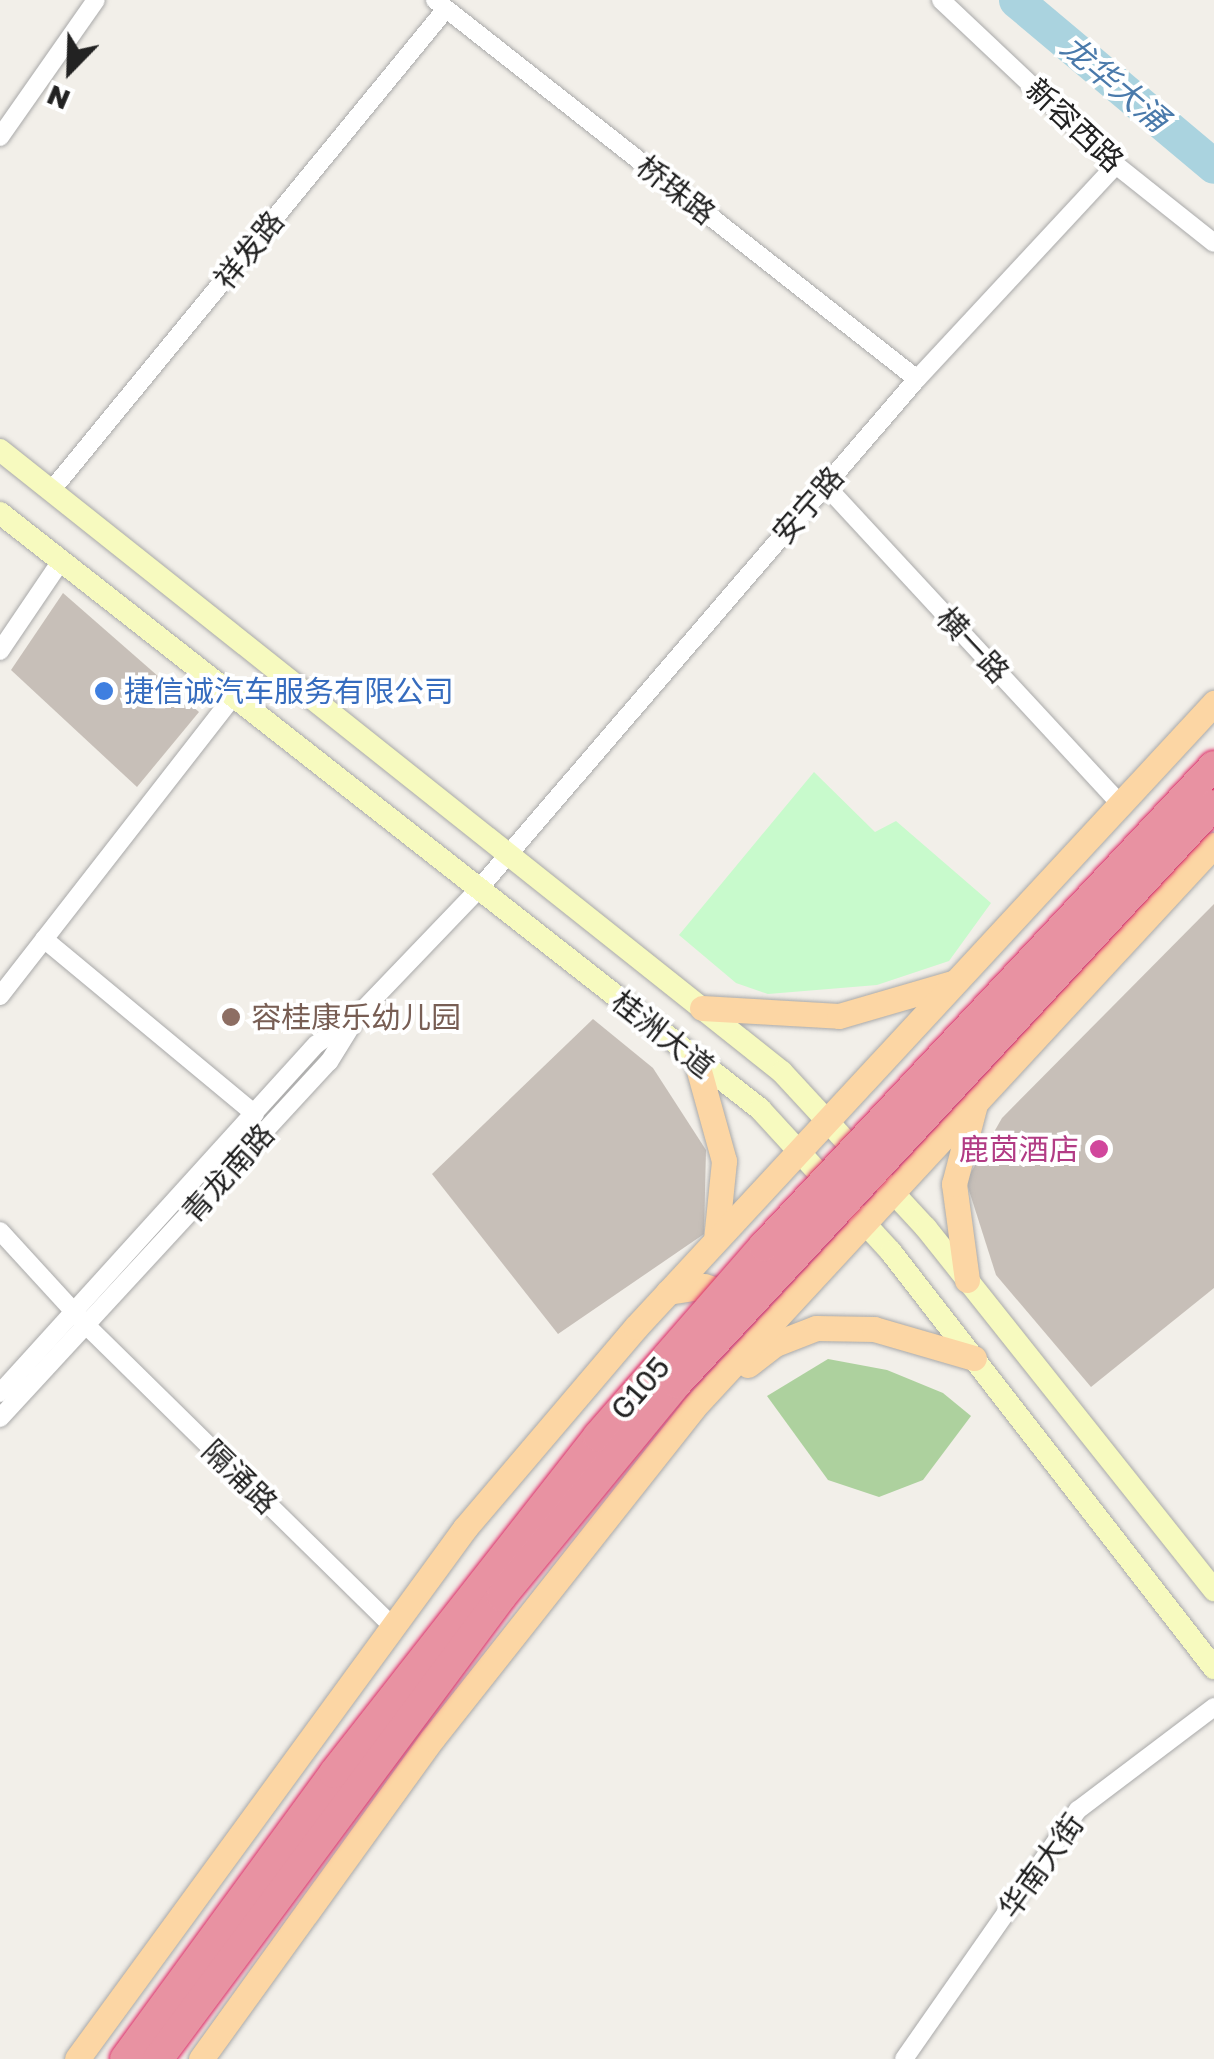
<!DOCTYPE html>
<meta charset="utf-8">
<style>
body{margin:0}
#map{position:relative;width:1214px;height:2059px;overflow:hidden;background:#f2efe9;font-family:"Golos Text","Noto Sans SC",sans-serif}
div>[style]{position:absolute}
.forest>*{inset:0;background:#add19e}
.park>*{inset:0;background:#c8facc}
.river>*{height:35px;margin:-17.5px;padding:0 17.5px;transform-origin:17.5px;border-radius:17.5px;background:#aad3df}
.building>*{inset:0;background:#c7bfb8}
.roads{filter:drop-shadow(0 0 2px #a9a9a9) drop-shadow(0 0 2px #a9a9a9)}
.street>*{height:18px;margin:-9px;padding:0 9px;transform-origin:9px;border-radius:9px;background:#fff}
.secondary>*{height:22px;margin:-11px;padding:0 11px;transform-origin:11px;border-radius:11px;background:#f7fabf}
.primary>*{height:25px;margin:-12.5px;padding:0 12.5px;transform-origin:12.5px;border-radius:12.5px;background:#fcd6a4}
.bridges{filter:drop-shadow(0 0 2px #dc2a67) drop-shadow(0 0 2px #dc2a67)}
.highway-bridge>*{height:30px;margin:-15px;padding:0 15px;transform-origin:15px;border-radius:15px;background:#e892a2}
.dots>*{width:28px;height:28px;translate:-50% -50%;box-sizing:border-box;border:5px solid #fff;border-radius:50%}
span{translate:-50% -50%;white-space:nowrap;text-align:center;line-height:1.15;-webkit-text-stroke:8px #fff;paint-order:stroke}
.street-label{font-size:30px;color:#222}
.shop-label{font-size:30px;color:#366cbe}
.left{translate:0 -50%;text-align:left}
.education-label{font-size:30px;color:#785e54}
.hotel-label{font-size:30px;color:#b23c85}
.right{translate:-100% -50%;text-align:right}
.water-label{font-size:32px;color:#4a7aab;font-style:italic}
.north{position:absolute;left:20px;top:20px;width:100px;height:100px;-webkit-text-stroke:8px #fff;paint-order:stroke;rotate:203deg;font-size:28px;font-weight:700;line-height:40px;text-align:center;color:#222}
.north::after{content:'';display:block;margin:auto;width:35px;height:45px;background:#222;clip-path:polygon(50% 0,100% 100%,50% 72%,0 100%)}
</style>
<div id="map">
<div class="forest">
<div style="clip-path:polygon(828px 1359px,887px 1370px,943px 1393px,971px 1416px,923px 1480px,879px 1497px,828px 1480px,767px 1396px)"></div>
</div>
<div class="park">
<div style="clip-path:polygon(814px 772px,875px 832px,896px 821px,991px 903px,949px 961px,877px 985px,768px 994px,736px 983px,679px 935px)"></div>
</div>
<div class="river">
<div style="left:1016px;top:0;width:258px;rotate:40deg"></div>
</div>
<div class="building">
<div style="clip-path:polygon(63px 593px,199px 712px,137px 787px,11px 670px)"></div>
<div style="clip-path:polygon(1214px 904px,1214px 1288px,1091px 1387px,996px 1275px,966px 1181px,1002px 1118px)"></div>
<div style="clip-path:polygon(593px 1019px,653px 1068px,706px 1150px,704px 1234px,558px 1334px,432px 1174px)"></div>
</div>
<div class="roads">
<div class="street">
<div style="left:435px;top:0;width:613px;rotate:38.18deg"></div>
<div style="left:941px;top:0;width:241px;rotate:43.3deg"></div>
<div style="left:1116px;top:165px;width:125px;rotate:38.5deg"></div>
<div style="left:0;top:137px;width:167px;rotate:-55deg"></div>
<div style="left:825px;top:485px;width:434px;rotate:47.2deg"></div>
<div style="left:51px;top:491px;width:623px;rotate:-50.67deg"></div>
<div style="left:0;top:651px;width:109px;rotate:-55.9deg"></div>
<div style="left:44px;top:939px;width:274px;rotate:39.7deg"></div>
<div style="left:0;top:996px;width:379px;rotate:-52.1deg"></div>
<div style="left:0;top:1231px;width:130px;rotate:47.5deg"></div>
<div style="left:88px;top:1327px;width:428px;rotate:44.5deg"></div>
<div style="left:0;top:1393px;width:471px;rotate:-47.8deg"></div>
<div style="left:317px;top:1044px;width:53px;rotate:-35.8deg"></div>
<div style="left:360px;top:1013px;width:169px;rotate:-46.2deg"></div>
<div style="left:477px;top:891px;width:675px;rotate:-49.33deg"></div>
<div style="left:917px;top:379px;width:292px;rotate:-47.1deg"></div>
<div style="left:0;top:1418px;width:485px;rotate:-47.3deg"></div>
<div style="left:329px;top:1062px;width:49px;rotate:-58.2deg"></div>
<div style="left:904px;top:2059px;width:304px;rotate:-55.1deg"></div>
<div style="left:1078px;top:1810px;width:171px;rotate:-37.1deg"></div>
</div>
<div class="secondary">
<div style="left:0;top:450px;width:999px;rotate:38.5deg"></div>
<div style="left:782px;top:1072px;width:212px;rotate:47.3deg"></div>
<div style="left:926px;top:1228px;width:463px;rotate:51.5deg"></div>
<div style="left:0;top:513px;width:966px;rotate:38.1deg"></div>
<div style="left:760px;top:1109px;width:194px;rotate:47.5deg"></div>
<div style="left:891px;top:1252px;width:527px;rotate:52.17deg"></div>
</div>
<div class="primary">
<div style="left:702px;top:1008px;width:137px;rotate:3.3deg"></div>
<div style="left:839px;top:1016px;width:118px;rotate:-16.3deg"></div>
<div style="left:696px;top:1060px;width:105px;rotate:74.5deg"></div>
<div style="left:724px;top:1161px;width:79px;rotate:95.8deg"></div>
<div style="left:967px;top:1280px;width:97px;rotate:-97.7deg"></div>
<div style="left:954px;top:1184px;width:83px;rotate:-75.3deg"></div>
<div style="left:668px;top:1292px;width:36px;rotate:-9deg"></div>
<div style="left:704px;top:1286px;width:19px;rotate:18deg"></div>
<div style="left:722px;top:1292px;width:20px;rotate:49deg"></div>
<div style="left:748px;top:1365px;width:34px;rotate:-38deg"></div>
<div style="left:775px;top:1344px;width:44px;rotate:-21.3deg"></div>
<div style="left:816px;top:1328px;width:58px;rotate:1deg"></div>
<div style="left:874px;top:1329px;width:104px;rotate:16.2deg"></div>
<div style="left:77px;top:2059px;width:658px;rotate:-53.84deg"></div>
<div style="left:465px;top:1528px;width:264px;rotate:-49.6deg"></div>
<div style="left:636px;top:1327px;width:851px;rotate:-47.19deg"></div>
<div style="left:201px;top:2059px;width:395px;rotate:-54.2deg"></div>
<div style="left:432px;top:1739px;width:422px;rotate:-51.7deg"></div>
<div style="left:693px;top:1408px;width:767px;rotate:-47.22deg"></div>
</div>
</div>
<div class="bridges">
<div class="highway-bridge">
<div style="left:125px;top:2059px;width:354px;rotate:-53.8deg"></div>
<div style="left:334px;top:1773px;width:428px;rotate:-51.9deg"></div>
<div style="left:598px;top:1436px;width:252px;rotate:-48.9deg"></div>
<div style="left:764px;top:1246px;width:658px;rotate:-46.85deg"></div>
<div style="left:158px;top:2059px;width:577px;rotate:-53.39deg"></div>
<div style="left:502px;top:1596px;width:276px;rotate:-50.6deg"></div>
<div style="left:677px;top:1383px;width:789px;rotate:-47.11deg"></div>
</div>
</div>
<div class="dots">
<div style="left:104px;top:691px;background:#3f7fe0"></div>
<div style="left:231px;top:1017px;background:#8d6e63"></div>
<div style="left:1099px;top:1149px;background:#d1479c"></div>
</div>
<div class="street-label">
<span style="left:1075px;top:125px;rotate:43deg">新容西路</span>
<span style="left:676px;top:190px;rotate:38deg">桥珠路</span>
<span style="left:249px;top:250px;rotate:-51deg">祥发路</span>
<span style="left:808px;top:505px;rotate:-49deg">安宁路</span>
<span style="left:973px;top:645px;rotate:47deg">横一路</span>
<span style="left:663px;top:1034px;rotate:38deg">桂洲大道</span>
<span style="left:228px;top:1173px;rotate:-48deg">青龙南路</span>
<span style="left:640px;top:1388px;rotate:-49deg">G105</span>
<span style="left:240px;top:1477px;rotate:44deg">隔涌路</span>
<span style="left:1041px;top:1866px;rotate:-54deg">华南大街</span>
</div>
<div class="shop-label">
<span class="left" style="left:124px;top:691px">捷信诚汽车服务有限公司</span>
</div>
<div class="education-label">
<span class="left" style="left:251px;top:1017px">容桂康乐幼儿园</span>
</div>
<div class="hotel-label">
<span class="right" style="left:1079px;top:1149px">鹿茵酒店</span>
</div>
<div class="water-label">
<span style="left:1115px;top:83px;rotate:40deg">龙华大涌</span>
</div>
<div class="north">N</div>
</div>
